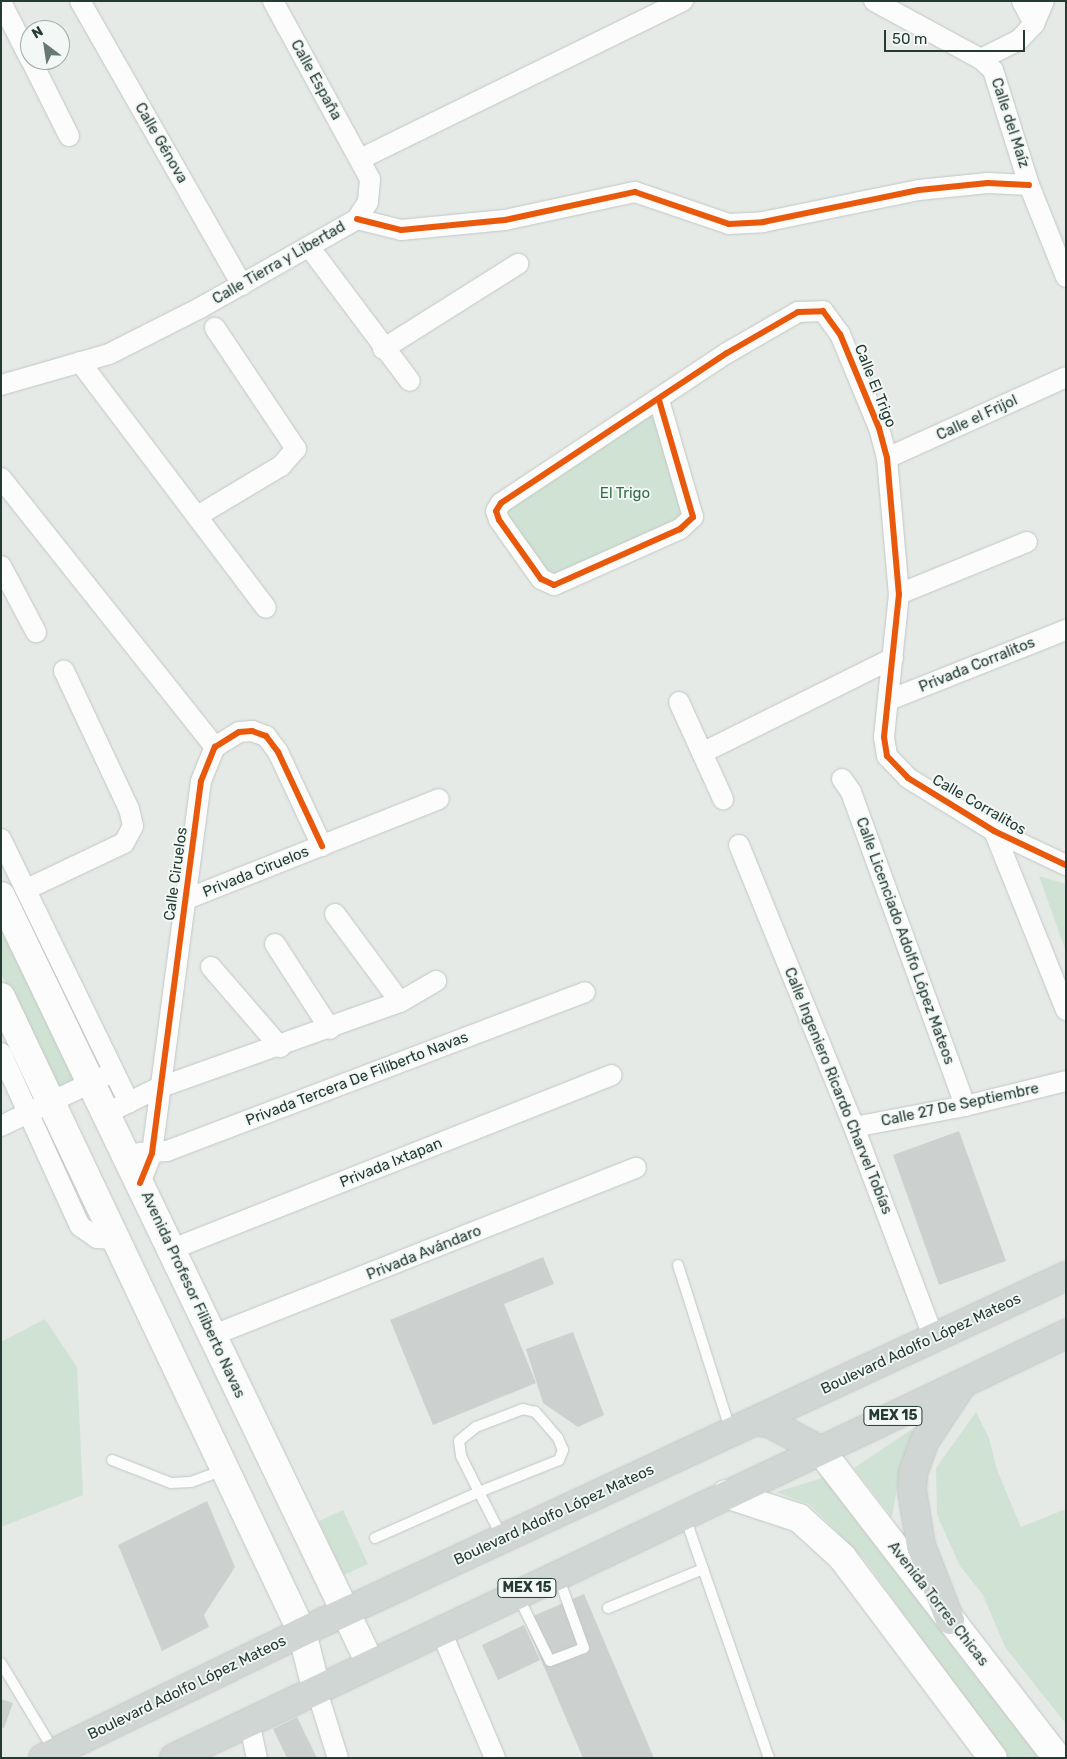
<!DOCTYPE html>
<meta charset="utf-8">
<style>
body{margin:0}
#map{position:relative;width:1067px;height:1759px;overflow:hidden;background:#e5eae7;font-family:Rubik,sans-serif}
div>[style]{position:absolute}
.green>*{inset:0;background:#d0e2d4}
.building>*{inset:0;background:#ccd1cf}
.roads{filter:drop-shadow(0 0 1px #c2c7c4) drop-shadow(0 0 1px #c2c7c4)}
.service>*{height:10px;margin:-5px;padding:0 5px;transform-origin:5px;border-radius:5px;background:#fbfcfb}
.minor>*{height:20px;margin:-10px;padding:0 10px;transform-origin:10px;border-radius:10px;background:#fbfcfb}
.secondary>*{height:28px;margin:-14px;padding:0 14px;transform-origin:14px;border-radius:14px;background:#fbfcfb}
.primary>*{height:28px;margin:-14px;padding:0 14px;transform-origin:14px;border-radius:14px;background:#cfd6d3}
.cycleway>*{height:6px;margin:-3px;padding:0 3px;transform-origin:3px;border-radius:3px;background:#e8590c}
span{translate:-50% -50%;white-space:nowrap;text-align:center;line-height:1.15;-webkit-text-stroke:4px #f3f8f6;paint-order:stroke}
.shield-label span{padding:1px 4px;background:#f3f8f6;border:1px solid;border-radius:4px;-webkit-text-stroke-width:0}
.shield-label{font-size:14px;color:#243b34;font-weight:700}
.street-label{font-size:15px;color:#243b34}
.park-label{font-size:15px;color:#326f46}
.frame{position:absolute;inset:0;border:2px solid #243b34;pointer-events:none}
.north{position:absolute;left:20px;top:20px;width:50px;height:50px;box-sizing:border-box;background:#f3f8f6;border:1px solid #a0aca8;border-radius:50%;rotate:329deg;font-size:14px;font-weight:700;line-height:20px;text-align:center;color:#243b34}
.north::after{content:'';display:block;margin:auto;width:18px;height:22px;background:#687873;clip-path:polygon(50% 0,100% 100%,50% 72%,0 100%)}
.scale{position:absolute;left:884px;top:30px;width:141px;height:22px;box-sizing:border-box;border:2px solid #243b34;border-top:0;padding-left:6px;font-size:15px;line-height:18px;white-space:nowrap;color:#243b34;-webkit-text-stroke:4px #f3f8f6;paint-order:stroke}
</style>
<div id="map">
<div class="green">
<div style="clip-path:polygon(649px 406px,689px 523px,541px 579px,497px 517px,536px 480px,596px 452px)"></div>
<div style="clip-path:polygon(1039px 876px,1066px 884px,1066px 952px)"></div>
<div style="clip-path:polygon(6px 928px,82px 1076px,58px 1089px,1px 974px,1px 930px)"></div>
<div style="clip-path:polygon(45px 1319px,77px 1367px,83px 1495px,1px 1527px,1px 1342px)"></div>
<div style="clip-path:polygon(976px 1412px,989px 1438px,997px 1470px,1021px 1527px,1066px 1509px,1066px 1724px,1005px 1647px,983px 1595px,960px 1566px,937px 1515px,936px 1468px)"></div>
<div style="clip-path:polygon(918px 1425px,901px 1464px,892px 1517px,854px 1468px)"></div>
<div style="clip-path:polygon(826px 1477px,1041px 1758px,1008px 1758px,864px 1559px,810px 1505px,776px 1492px)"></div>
<div style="clip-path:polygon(343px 1510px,368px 1564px,344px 1575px,319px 1521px)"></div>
</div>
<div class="building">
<div style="clip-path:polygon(959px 1131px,1006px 1261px,939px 1285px,893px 1155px)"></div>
<div style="clip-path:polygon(543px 1257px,554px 1284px,504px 1304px,536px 1383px,433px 1425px,390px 1320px)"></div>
<div style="clip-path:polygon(573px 1332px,604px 1415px,578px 1427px,543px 1403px,526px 1349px)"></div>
<div style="clip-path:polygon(207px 1501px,235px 1567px,204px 1615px,209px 1627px,162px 1651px,118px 1545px)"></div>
<div style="clip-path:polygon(584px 1594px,654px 1758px,583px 1758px,524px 1620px)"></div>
<div style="clip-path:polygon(524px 1625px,540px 1660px,498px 1680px,482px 1645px)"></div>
<div style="clip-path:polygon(1px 1699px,13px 1703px,4px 1728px,1px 1727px)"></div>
<div style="clip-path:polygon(297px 1717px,317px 1758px,287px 1758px,273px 1729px)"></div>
</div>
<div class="roads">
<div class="service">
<div style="left:678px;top:1265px;width:175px;rotate:72.4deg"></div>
<div style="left:112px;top:1460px;width:63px;rotate:21.3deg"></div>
<div style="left:171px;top:1483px;width:20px;rotate:-3deg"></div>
<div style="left:191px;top:1482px;width:35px;rotate:-20deg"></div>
<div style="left:685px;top:1517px;width:255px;rotate:70.8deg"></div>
<div style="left:375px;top:1538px;width:114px;rotate:-23.9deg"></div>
<div style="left:479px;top:1492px;width:86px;rotate:-21.8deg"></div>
<div style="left:559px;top:1460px;width:11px;rotate:-68deg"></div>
<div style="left:563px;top:1450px;width:13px;rotate:-113deg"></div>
<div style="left:558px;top:1438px;width:35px;rotate:-131deg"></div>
<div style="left:535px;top:1412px;width:12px;rotate:-166deg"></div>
<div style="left:523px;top:1409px;width:50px;rotate:159deg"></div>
<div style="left:476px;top:1427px;width:22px;rotate:141deg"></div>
<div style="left:459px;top:1441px;width:15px;rotate:82deg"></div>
<div style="left:461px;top:1456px;width:40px;rotate:63.4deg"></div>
<div style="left:479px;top:1492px;width:51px;rotate:62.9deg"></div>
<div style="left:518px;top:1596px;width:72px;rotate:63.8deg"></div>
<div style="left:550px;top:1661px;width:36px;rotate:-21deg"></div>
<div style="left:584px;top:1648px;width:77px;rotate:-109.9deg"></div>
<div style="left:608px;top:1608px;width:103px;rotate:-22.3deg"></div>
<div style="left:1px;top:1663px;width:103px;rotate:58.9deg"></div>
</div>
<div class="minor">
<div style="left:80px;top:1px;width:327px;rotate:60.3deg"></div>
<div style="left:874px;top:1px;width:122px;rotate:28.5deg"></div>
<div style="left:981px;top:59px;width:16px;rotate:43deg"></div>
<div style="left:993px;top:70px;width:121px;rotate:72.6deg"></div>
<div style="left:1029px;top:185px;width:99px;rotate:68.1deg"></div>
<div style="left:1022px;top:1px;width:26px;rotate:62deg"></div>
<div style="left:1px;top:2px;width:64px;rotate:63deg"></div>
<div style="left:981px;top:59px;width:42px;rotate:-26.6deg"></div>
<div style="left:1019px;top:40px;width:22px;rotate:-47deg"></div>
<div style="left:1034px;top:24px;width:25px;rotate:-67deg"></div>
<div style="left:31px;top:60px;width:85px;rotate:63.4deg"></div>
<div style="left:360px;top:159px;width:360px;rotate:-26.1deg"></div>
<div style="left:357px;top:219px;width:45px;rotate:14deg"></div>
<div style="left:401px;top:230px;width:104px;rotate:-5.5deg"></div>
<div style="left:505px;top:220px;width:133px;rotate:-12.2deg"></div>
<div style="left:635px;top:192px;width:99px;rotate:18.8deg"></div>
<div style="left:729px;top:224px;width:34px;rotate:-3deg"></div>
<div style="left:763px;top:222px;width:159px;rotate:-11.6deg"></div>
<div style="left:919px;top:190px;width:69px;rotate:-5.8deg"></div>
<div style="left:988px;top:183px;width:41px;rotate:2.8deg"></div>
<div style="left:310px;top:248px;width:166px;rotate:53.1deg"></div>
<div style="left:383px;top:349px;width:160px;rotate:-32.2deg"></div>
<div style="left:80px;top:362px;width:308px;rotate:52.9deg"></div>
<div style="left:1px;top:385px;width:112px;rotate:-16deg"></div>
<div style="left:109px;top:354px;width:102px;rotate:-26.8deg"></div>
<div style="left:200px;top:308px;width:180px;rotate:-29.5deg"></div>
<div style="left:357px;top:219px;width:20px;rotate:-57deg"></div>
<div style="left:368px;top:202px;width:23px;rotate:-85deg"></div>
<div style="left:370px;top:179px;width:203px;rotate:-118.6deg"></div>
<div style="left:659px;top:400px;width:122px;rotate:73.8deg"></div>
<div style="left:693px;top:517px;width:18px;rotate:137deg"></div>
<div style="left:680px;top:529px;width:138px;rotate:156deg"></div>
<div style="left:554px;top:585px;width:14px;rotate:-155deg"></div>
<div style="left:541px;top:579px;width:72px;rotate:-125.4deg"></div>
<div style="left:499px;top:520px;width:9px;rotate:-108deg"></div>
<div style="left:496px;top:511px;width:9px;rotate:-58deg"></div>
<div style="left:501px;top:503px;width:271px;rotate:-33.6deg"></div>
<div style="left:727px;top:353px;width:82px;rotate:-30deg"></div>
<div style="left:798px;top:312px;width:25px;rotate:-2deg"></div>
<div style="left:823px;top:311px;width:29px;rotate:54deg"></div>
<div style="left:840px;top:334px;width:102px;rotate:67.5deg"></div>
<div style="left:879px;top:428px;width:31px;rotate:75deg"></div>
<div style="left:887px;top:458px;width:137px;rotate:85deg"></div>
<div style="left:899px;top:594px;width:144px;rotate:96deg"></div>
<div style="left:884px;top:737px;width:19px;rotate:81deg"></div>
<div style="left:887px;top:756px;width:30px;rotate:46deg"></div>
<div style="left:908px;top:778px;width:101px;rotate:31.6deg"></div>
<div style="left:994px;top:831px;width:80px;rotate:25.3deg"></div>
<div style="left:887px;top:458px;width:196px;rotate:-24.3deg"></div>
<div style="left:1px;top:478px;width:344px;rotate:51.5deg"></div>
<div style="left:199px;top:515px;width:96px;rotate:-30.9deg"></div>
<div style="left:281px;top:466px;width:23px;rotate:-49deg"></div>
<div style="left:296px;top:449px;width:146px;rotate:-123.8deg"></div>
<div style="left:1px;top:566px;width:75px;rotate:62.1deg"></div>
<div style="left:899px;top:594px;width:138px;rotate:-22.1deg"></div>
<div style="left:889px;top:700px;width:190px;rotate:-21.6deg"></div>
<div style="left:679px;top:702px;width:107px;rotate:65.6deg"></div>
<div style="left:702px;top:753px;width:213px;rotate:-26.4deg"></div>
<div style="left:842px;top:779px;width:16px;rotate:55deg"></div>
<div style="left:851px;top:792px;width:334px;rotate:70deg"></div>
<div style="left:994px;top:831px;width:193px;rotate:68.1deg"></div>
<div style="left:1px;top:839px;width:293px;rotate:64.1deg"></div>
<div style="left:739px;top:845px;width:305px;rotate:67.8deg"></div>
<div style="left:854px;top:1127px;width:227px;rotate:69.3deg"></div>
<div style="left:27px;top:889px;width:107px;rotate:-25.4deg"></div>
<div style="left:124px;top:843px;width:19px;rotate:-62deg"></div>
<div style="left:133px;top:826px;width:17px;rotate:-103deg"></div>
<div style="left:129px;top:809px;width:153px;rotate:-115.2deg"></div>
<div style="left:184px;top:900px;width:274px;rotate:-21.6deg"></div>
<div style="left:335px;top:914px;width:109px;rotate:53.5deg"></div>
<div style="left:275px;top:944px;width:101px;rotate:57.1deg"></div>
<div style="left:211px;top:967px;width:106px;rotate:49.2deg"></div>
<div style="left:1px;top:1053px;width:190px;rotate:65.5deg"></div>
<div style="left:80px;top:1226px;width:21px;rotate:35deg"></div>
<div style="left:97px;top:1238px;width:17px;rotate:3deg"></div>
<div style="left:105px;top:1114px;width:59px;rotate:-26.1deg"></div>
<div style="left:158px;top:1088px;width:257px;rotate:-19.6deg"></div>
<div style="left:400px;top:1002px;width:42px;rotate:-30.3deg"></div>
<div style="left:1px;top:1126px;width:113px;rotate:-25.7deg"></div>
<div style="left:854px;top:1127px;width:113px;rotate:-10.7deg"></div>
<div style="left:965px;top:1106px;width:104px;rotate:-13.9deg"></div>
<div style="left:139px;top:1153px;width:28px;rotate:-4deg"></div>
<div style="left:167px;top:1151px;width:447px;rotate:-20.8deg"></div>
<div style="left:140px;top:1183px;width:32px;rotate:-68deg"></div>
<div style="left:152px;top:1153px;width:375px;rotate:-82.5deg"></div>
<div style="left:201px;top:781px;width:37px;rotate:-68deg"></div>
<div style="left:215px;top:747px;width:28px;rotate:-32deg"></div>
<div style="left:239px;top:732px;width:13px;rotate:-4deg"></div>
<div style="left:252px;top:731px;width:15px;rotate:20deg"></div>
<div style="left:266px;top:736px;width:20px;rotate:53deg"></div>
<div style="left:278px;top:752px;width:104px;rotate:64.9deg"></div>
<div style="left:170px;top:1250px;width:475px;rotate:-21.6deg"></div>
<div style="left:211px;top:1336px;width:457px;rotate:-21.6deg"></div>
<div style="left:440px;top:1629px;width:140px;rotate:66.9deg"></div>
<div style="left:316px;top:1688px;width:73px;rotate:72.6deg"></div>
<div style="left:249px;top:1721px;width:38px;rotate:78deg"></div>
</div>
<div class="secondary">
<div style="left:1px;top:896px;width:851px;rotate:64.31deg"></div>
<div style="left:1px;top:997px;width:703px;rotate:64.64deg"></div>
<div style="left:302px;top:1632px;width:58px;rotate:76deg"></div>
<div style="left:820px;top:1450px;width:389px;rotate:52.4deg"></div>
<div style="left:726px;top:1494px;width:77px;rotate:18.2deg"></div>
<div style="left:799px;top:1518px;width:58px;rotate:42.2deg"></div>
<div style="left:842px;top:1557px;width:251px;rotate:53.1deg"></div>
</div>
<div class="primary">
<div style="left:756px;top:1421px;width:15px;rotate:11deg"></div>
<div style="left:771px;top:1424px;width:55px;rotate:28deg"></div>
<div style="left:950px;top:1620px;width:79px;rotate:-111.4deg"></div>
<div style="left:921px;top:1546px;width:56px;rotate:-99.3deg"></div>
<div style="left:912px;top:1491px;width:18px;rotate:-87deg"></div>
<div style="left:913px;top:1473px;width:33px;rotate:-70deg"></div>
<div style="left:924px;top:1442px;width:67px;rotate:-56.5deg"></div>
<div style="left:43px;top:1758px;width:288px;rotate:-25.9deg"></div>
<div style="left:302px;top:1632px;width:843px;rotate:-24.98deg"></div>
<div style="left:174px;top:1758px;width:988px;rotate:-25.42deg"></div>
</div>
</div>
<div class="cycleway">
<div style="left:357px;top:219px;width:45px;rotate:14deg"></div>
<div style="left:401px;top:230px;width:104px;rotate:-5.5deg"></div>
<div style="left:505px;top:220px;width:133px;rotate:-12.2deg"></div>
<div style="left:635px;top:192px;width:99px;rotate:18.8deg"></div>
<div style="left:729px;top:224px;width:34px;rotate:-3deg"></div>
<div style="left:763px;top:222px;width:159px;rotate:-11.6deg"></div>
<div style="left:919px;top:190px;width:69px;rotate:-5.8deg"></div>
<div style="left:988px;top:183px;width:41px;rotate:2.8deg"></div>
<div style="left:659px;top:400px;width:122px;rotate:73.8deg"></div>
<div style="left:693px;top:517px;width:18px;rotate:137deg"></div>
<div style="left:680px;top:529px;width:138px;rotate:156deg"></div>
<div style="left:554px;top:585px;width:14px;rotate:-155deg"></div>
<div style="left:541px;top:579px;width:72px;rotate:-125.4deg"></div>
<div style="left:499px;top:520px;width:9px;rotate:-108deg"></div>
<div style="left:496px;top:511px;width:9px;rotate:-58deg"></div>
<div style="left:501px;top:503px;width:271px;rotate:-33.6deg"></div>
<div style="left:727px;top:353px;width:82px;rotate:-30deg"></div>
<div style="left:798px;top:312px;width:25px;rotate:-2deg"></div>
<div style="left:823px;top:311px;width:29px;rotate:54deg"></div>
<div style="left:840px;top:334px;width:102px;rotate:67.5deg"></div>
<div style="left:879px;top:428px;width:31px;rotate:75deg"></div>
<div style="left:887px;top:458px;width:137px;rotate:85deg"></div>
<div style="left:899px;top:594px;width:144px;rotate:96deg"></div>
<div style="left:884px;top:737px;width:19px;rotate:81deg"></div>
<div style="left:887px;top:756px;width:30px;rotate:46deg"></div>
<div style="left:908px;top:778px;width:101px;rotate:31.6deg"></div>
<div style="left:994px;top:831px;width:80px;rotate:25.3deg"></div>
<div style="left:140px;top:1183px;width:32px;rotate:-68deg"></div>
<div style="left:152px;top:1153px;width:375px;rotate:-82.5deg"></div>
<div style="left:201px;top:781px;width:37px;rotate:-68deg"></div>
<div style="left:215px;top:747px;width:28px;rotate:-32deg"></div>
<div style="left:239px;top:732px;width:13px;rotate:-4deg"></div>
<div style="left:252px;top:731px;width:15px;rotate:20deg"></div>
<div style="left:266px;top:736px;width:20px;rotate:53deg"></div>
<div style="left:278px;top:752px;width:104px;rotate:64.9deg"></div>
</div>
<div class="shield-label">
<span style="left:893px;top:1416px">MEX 15</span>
<span style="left:527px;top:1588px">MEX 15</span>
</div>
<div class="street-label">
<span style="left:316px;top:80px;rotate:61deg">Calle España</span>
<span style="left:1010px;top:123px;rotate:72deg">Calle del Maíz</span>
<span style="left:161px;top:143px;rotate:60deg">Calle Génova</span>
<span style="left:279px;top:263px;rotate:-30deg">Calle Tierra y Libertad</span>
<span style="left:875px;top:386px;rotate:68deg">Calle El Trigo</span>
<span style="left:977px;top:418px;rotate:-25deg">Calle el Frijol</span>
<span style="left:977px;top:665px;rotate:-22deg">Privada Corralitos</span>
<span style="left:979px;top:805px;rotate:30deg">Calle Corralitos</span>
<span style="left:256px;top:872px;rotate:-22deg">Privada Ciruelos</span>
<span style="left:176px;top:874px;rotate:-82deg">Calle Ciruelos</span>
<span style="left:905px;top:941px;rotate:70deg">Calle Licenciado Adolfo López Mateos</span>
<span style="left:357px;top:1079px;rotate:-21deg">Privada Tercera De Filiberto Navas</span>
<span style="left:838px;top:1091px;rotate:68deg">Calle Ingeniero Ricardo Charvel Tobías</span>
<span style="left:960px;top:1105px;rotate:-12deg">Calle 27 De Septiembre</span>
<span style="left:391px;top:1163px;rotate:-22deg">Privada Ixtapan</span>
<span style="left:424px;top:1253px;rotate:-22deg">Privada Avándaro</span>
<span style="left:193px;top:1295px;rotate:65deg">Avenida Profesor Filiberto Navas</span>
<span style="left:921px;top:1344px;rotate:-25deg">Boulevard Adolfo López Mateos</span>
<span style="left:554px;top:1515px;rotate:-25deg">Boulevard Adolfo López Mateos</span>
<span style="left:938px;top:1604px;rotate:52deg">Avenida Torres Chicas</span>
<span style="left:187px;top:1688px;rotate:-26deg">Boulevard Adolfo López Mateos</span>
</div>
<div class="park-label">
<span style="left:625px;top:494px">El Trigo</span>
</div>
<div class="frame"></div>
<div class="north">N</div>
<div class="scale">50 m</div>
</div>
